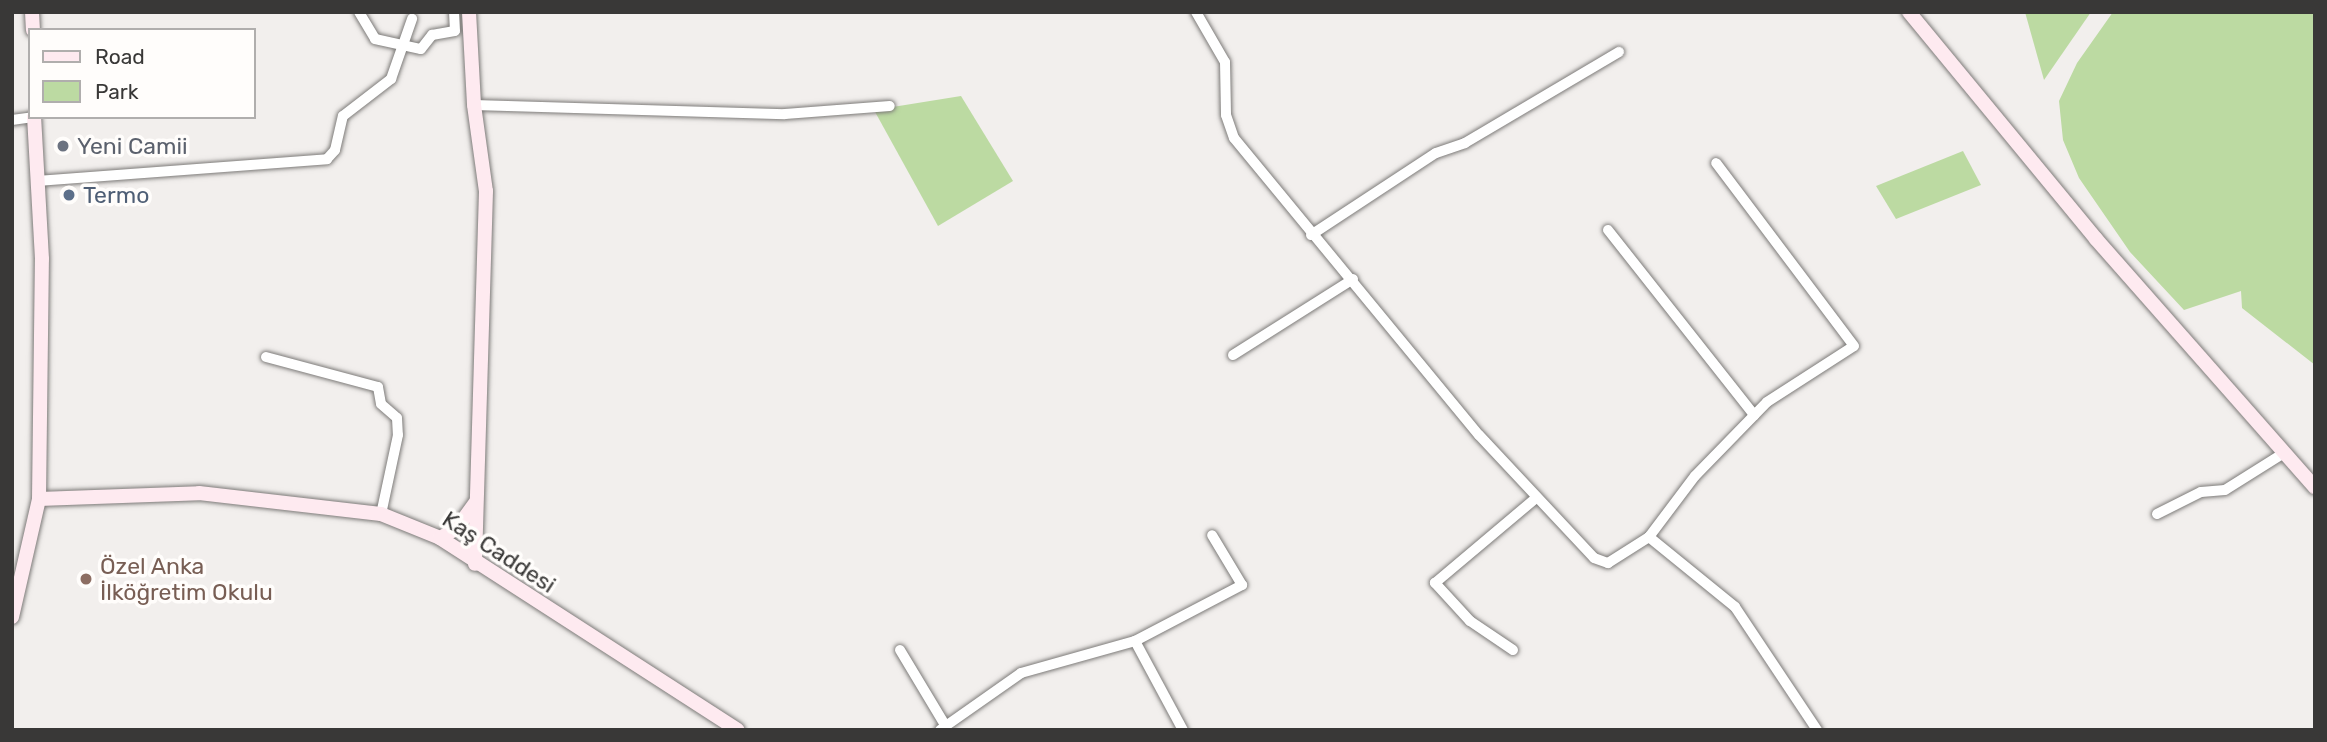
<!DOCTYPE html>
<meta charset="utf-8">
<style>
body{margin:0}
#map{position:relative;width:2327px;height:742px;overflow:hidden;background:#f2efed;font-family:Rubik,sans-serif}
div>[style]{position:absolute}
.green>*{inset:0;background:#bcdaa2}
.roads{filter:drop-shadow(0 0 2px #7d7b79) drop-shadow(0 0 2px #7d7b79)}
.street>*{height:10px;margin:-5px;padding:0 5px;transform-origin:5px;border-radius:5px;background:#fff}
.secondary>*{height:14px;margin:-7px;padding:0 7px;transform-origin:7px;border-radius:7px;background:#feeaf0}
.dots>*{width:19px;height:19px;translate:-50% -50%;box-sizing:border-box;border:4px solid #fffdfb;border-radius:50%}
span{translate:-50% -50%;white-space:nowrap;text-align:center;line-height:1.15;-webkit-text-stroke:7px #fffdfb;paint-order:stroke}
.worship-label{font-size:23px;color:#5b616d}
.left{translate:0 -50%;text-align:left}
.service-label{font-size:23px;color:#4e5e75}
.street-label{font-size:23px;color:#393837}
.education-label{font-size:23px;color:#785e54}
.frame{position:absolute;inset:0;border:14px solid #393837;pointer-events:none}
.legend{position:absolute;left:28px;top:28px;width:228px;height:91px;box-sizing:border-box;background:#fffdfb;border:2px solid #b0aead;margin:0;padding:9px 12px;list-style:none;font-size:21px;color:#393837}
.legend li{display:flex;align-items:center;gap:14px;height:35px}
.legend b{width:35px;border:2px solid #b0aead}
</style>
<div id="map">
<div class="green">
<div style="clip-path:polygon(2025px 12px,2091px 12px,2044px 80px)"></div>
<div style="clip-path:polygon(2113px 12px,2315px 12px,2315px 365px,2242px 308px,2241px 291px,2184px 310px,2130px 252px,2079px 178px,2063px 140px,2059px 101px,2077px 63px)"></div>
<div style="clip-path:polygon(961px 96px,1013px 181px,938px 226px,874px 110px)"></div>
<div style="clip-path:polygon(1963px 151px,1981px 185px,1896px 219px,1876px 186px)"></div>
</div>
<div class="roads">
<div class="street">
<div style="left:359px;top:12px;width:31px;rotate:59deg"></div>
<div style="left:375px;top:39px;width:47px;rotate:12.3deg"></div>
<div style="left:421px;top:49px;width:18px;rotate:-52deg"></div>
<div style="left:432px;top:35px;width:23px;rotate:-10deg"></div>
<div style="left:455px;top:31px;width:19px;rotate:-93deg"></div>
<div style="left:1196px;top:12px;width:58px;rotate:59.9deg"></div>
<div style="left:1225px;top:62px;width:53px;rotate:88.9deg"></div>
<div style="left:1226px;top:115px;width:24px;rotate:71deg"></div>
<div style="left:1234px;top:138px;width:385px;rotate:50.5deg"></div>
<div style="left:1479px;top:435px;width:168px;rotate:46.9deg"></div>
<div style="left:1594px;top:558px;width:15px;rotate:20deg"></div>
<div style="left:1608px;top:563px;width:49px;rotate:-32.4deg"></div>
<div style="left:1649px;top:537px;width:111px;rotate:39.1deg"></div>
<div style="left:1735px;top:607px;width:148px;rotate:56.3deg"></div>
<div style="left:474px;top:105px;width:311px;rotate:1.7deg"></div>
<div style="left:785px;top:114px;width:105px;rotate:-4.4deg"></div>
<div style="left:12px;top:120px;width:21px;rotate:-8deg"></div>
<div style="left:37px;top:181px;width:291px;rotate:-4.3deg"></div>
<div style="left:327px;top:159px;width:12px;rotate:-48deg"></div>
<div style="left:335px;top:150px;width:35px;rotate:-77deg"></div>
<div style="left:343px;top:116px;width:61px;rotate:-37.6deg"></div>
<div style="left:391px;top:79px;width:64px;rotate:-70.7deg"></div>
<div style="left:1608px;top:230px;width:236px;rotate:51.7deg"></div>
<div style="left:1311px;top:235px;width:149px;rotate:-33.3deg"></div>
<div style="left:1436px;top:153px;width:31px;rotate:-19deg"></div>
<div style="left:1465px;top:143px;width:179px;rotate:-30.6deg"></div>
<div style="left:1233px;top:355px;width:142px;rotate:-32.3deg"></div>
<div style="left:266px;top:357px;width:116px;rotate:15deg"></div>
<div style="left:378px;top:387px;width:17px;rotate:80deg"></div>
<div style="left:381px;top:404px;width:21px;rotate:41deg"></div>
<div style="left:397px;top:418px;width:17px;rotate:87deg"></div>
<div style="left:398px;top:435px;width:81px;rotate:102.1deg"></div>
<div style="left:2157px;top:514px;width:49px;rotate:-26.6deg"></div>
<div style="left:2201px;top:492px;width:24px;rotate:-5deg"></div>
<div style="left:2225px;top:490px;width:70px;rotate:-32.1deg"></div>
<div style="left:1649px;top:537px;width:76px;rotate:-53deg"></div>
<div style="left:1695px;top:476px;width:103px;rotate:-45.8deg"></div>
<div style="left:1767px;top:402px;width:103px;rotate:-32.8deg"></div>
<div style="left:1854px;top:346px;width:229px;rotate:-127deg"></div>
<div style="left:1135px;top:641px;width:101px;rotate:61.7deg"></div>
<div style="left:900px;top:650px;width:87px;rotate:59deg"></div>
<div style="left:1513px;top:650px;width:52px;rotate:-146deg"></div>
<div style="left:1470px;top:621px;width:52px;rotate:-132.6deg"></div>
<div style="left:1435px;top:583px;width:133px;rotate:-40.1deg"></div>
<div style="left:940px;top:730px;width:99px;rotate:-35.1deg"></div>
<div style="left:1021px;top:673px;width:118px;rotate:-15.7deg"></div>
<div style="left:1135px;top:641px;width:121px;rotate:-27.6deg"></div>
<div style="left:1242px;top:585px;width:58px;rotate:-121deg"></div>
</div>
<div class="secondary">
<div style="left:32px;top:12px;width:18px;rotate:87deg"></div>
<div style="left:469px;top:12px;width:93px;rotate:86.9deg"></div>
<div style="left:474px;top:105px;width:87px;rotate:82.1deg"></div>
<div style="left:486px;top:191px;width:373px;rotate:91.7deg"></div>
<div style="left:1909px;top:12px;width:294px;rotate:50.5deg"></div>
<div style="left:2096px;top:239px;width:331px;rotate:48.6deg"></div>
<div style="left:39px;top:499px;width:160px;rotate:-2.1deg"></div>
<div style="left:199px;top:493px;width:183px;rotate:6.6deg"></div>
<div style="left:381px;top:514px;width:64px;rotate:22.1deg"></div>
<div style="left:440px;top:538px;width:354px;rotate:32.8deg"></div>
<div style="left:440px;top:538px;width:20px;rotate:-30deg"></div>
<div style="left:457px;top:528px;width:32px;rotate:-54deg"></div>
<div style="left:12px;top:617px;width:121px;rotate:-77.1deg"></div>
<div style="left:39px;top:499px;width:240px;rotate:-89.3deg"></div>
<div style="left:42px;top:259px;width:142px;rotate:-93.2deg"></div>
</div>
</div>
<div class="dots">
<div style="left:63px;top:146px;background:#6b7280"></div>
<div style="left:69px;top:195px;background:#5c6f8a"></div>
<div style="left:86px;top:579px;background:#8d6e63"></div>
</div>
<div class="worship-label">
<span class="left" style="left:77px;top:146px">Yeni Camii</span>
</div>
<div class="service-label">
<span class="left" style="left:83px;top:195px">Termo</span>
</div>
<div class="street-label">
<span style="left:499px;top:552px;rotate:33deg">Kaş Caddesi</span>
</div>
<div class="education-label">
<span class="left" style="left:100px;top:579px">Özel Anka<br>İlköğretim Okulu</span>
</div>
<div class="frame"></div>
<ul class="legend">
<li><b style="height:9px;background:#feeaf0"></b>Road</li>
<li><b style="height:19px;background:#bcdaa2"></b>Park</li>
</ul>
</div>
